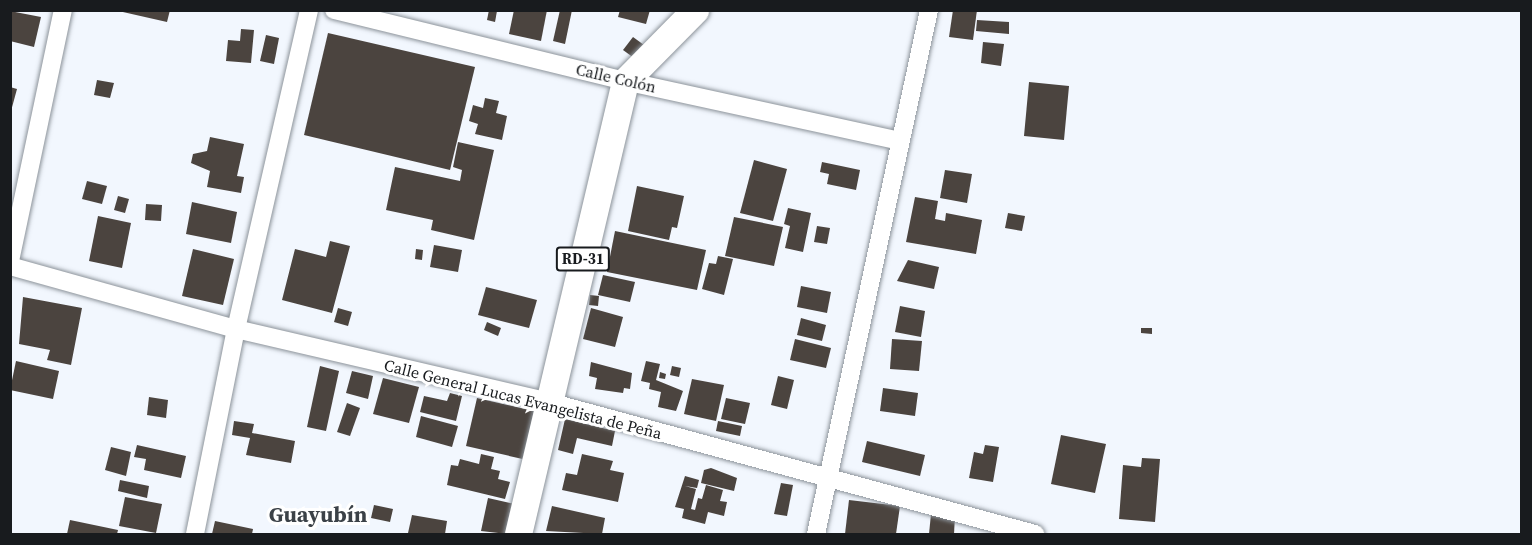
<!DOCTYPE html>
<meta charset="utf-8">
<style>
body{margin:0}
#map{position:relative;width:1532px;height:545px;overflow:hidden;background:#f2f7fe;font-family:"Source Serif 4",serif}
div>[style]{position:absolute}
.building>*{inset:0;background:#4b443f}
.roads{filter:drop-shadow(0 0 2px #8c939a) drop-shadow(0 0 2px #8c939a)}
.minor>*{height:18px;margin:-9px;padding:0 9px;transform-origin:9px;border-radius:9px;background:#fff}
.primary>*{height:27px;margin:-13.5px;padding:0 13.5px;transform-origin:13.5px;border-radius:13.5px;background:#fff}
span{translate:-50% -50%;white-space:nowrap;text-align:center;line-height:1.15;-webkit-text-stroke:6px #fff;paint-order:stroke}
.shield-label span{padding:2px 4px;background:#fff;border:2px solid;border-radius:4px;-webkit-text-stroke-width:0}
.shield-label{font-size:15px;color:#181b1e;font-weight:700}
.street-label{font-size:16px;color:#181b1e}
.district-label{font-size:22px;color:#3b4147;font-weight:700}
.frame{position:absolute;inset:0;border:12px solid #181b1e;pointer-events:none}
</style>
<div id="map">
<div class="building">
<div style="clip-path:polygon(114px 10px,170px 10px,167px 22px)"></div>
<div style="clip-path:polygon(489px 10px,497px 11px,495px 22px,487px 20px)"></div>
<div style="clip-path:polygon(514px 10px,547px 10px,541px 41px,509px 34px)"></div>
<div style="clip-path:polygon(560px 10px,572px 10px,565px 44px,553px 41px)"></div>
<div style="clip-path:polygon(620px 10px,650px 10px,646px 24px,618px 17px)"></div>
<div style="clip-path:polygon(953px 10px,977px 10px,973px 40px,949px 37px)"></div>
<div style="clip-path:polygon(10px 11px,41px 17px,34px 47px,10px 41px)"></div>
<div style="clip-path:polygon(977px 20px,1009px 22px,1009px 34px,976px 31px)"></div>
<div style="clip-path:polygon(241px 29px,254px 30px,251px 63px,226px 61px,228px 40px,240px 41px)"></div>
<div style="clip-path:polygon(328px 33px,475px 67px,450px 170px,304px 135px)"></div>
<div style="clip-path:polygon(266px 35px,279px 38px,274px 64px,260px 61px)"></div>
<div style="clip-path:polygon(633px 37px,644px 45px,634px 58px,623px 50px)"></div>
<div style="clip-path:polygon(983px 42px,1004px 44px,1001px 66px,981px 63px)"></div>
<div style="clip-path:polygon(97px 80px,114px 83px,110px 98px,94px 95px)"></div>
<div style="clip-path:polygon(1029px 82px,1069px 86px,1064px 140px,1024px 136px)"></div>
<div style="clip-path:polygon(10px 87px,17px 89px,11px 111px,10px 111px)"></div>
<div style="clip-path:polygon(485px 98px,499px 101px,496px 113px,507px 116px,502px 140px,475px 134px,478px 124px,469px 121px,473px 105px,483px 108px)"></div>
<div style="clip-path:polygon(210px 137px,244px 144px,237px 176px,244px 177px,241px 193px,207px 187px,210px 171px,191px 163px,193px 154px,207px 151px)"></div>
<div style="clip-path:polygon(458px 142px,494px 150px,474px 240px,431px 230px,433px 220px,386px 210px,395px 167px,460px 181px,462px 170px,453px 167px)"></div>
<div style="clip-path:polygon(754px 160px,787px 169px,773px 221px,740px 213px)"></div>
<div style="clip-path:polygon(822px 162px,860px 170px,856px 190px,827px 184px,829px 174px,820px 172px)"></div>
<div style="clip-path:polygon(945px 170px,972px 174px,967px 203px,940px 198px)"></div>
<div style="clip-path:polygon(87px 181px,107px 186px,102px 204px,82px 199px)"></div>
<div style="clip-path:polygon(637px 186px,684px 196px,677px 228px,672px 227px,669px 240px,628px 231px)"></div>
<div style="clip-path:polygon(118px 196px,129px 199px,125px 213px,114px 210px)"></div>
<div style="clip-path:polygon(915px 197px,938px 201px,935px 219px,945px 221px,946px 213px,982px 220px,976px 254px,906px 242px)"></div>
<div style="clip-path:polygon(192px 202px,237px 212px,231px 243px,186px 234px)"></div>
<div style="clip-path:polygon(146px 204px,162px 205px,161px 221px,145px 220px)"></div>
<div style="clip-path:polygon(788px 208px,811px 213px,803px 252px,785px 248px,790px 226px,784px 224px)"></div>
<div style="clip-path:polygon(1008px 213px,1025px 216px,1022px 231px,1005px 228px)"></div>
<div style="clip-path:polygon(98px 216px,131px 223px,122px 268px,89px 261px)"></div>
<div style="clip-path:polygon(734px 217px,783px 227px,774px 266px,725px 256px)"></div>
<div style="clip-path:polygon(817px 226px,830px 228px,827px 244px,814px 242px)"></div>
<div style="clip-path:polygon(615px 231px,706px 250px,697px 290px,607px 272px)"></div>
<div style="clip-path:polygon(330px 241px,350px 246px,332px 313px,282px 300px,295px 249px,326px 257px)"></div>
<div style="clip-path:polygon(434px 245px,462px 250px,458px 272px,430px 267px)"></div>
<div style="clip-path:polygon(193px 249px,234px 259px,223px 305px,182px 296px)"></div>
<div style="clip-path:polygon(416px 249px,423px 250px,422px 260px,415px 259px)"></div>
<div style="clip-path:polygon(718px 256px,733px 259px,724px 295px,702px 289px,709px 263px,716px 264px)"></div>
<div style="clip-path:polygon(908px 260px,939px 267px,934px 289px,897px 281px)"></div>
<div style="clip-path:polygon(603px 275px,635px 282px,630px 302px,598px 295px)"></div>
<div style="clip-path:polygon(801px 286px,831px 292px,827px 313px,797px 307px)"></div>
<div style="clip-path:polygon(486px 287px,537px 300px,529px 328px,478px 315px)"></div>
<div style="clip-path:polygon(590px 295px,599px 296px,598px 306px,589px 305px)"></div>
<div style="clip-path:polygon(23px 297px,82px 308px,71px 365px,47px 360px,50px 350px,19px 344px)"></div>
<div style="clip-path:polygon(900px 306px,925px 311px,921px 337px,895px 332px)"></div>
<div style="clip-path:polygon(338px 308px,352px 312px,348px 326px,334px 322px)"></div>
<div style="clip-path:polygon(591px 308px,623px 317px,615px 347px,583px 339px)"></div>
<div style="clip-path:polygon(801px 318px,826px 325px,822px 341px,797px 335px)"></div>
<div style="clip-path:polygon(487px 322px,501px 328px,498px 336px,484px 330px)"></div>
<div style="clip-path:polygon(1141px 328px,1152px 328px,1152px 334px,1141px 333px)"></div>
<div style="clip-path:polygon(795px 339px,831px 348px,826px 368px,790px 360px)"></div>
<div style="clip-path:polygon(892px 339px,922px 341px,919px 371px,890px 369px)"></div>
<div style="clip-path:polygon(16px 361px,59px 371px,53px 399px,10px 390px)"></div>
<div style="clip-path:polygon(646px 361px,660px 364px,656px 380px,683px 391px,676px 411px,658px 407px,661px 392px,649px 389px,650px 383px,641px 381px)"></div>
<div style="clip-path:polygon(591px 362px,632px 373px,630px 389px,624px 388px,623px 393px,595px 389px,597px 378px,589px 376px)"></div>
<div style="clip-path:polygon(320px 366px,339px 371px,326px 431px,307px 427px)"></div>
<div style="clip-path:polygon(672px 366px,681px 368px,679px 377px,670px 375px)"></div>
<div style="clip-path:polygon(352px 371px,373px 376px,368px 399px,346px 393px)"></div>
<div style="clip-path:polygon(660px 372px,666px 374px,665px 379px,659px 378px)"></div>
<div style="clip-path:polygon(778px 376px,794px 380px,787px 409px,771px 405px)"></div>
<div style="clip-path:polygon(383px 378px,419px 387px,409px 423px,373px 414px)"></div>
<div style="clip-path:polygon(692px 379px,724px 385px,716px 421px,684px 414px)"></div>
<div style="clip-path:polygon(883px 388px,918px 393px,915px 416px,880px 411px)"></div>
<div style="clip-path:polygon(450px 393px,462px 396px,456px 421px,420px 412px,424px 396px,447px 401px)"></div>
<div style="clip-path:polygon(149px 397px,168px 400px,166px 418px,147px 415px)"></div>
<div style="clip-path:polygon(477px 398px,538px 412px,527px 460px,466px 446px)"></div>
<div style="clip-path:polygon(726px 398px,750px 403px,745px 424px,721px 419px)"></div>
<div style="clip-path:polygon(347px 403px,360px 408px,350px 436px,337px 432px)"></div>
<div style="clip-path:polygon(421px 416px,458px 426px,452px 447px,416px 437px)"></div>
<div style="clip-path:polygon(565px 419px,615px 431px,612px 446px,577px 438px,573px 454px,558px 450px)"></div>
<div style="clip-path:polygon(234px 421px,254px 424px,252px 433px,295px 441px,291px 463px,246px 455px,250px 438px,232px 435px)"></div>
<div style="clip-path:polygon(718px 421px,742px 426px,740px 436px,716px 431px)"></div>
<div style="clip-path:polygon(1061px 435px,1106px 444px,1095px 493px,1051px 484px)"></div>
<div style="clip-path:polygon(867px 441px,925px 455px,920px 476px,862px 462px)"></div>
<div style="clip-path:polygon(137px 445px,186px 456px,181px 478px,144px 470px,146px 459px,134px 457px)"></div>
<div style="clip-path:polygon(985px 445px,999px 447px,993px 482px,969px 478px,974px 452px,983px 454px)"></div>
<div style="clip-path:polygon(111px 447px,131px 452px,126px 476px,105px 470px)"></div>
<div style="clip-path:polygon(481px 454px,494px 457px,491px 469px,500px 471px,498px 479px,510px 482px,505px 499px,447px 485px,451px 465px,458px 466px,460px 459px,479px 464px)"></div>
<div style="clip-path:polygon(582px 454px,613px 461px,610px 470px,624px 473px,618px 502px,562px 490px,566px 473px,577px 475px)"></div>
<div style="clip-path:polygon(1142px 458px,1160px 459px,1155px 522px,1119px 519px,1123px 465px,1141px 467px)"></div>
<div style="clip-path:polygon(711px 468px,737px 478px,734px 491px,701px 483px,704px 470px)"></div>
<div style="clip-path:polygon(685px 476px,699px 480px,697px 488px,685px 486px,696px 489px,691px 509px,695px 510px,698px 498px,702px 499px,706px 485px,723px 490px,720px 501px,727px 502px,724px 516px,708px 512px,705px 524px,682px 518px,684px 509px,675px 507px)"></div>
<div style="clip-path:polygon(120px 480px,149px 486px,147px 498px,118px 491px)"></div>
<div style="clip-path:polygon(781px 483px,793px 485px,787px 516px,774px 514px)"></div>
<div style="clip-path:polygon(125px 497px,162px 504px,156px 533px,119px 526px)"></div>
<div style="clip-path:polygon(488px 498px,514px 504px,507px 534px,481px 531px)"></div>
<div style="clip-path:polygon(849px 500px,900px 506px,896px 534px,845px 534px)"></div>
<div style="clip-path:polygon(374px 505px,393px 509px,390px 522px,371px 518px)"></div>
<div style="clip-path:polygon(552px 506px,605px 518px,602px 534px,546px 531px)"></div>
<div style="clip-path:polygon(931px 514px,955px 516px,954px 534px,929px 534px)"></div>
<div style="clip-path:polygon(412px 515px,447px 521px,445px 534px,408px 533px)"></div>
<div style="clip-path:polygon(70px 520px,118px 530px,117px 534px,67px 534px)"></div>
<div style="clip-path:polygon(215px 521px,253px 529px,252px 534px,212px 534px)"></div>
</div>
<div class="roads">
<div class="minor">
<div style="left:334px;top:10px;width:300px;rotate:13.7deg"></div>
<div style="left:625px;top:81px;width:281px;rotate:12.3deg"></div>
<div style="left:10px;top:261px;width:257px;rotate:-78.1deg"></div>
<div style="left:10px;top:266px;width:235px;rotate:15.6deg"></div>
<div style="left:236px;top:329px;width:321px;rotate:13.1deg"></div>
<div style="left:549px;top:402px;width:504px;rotate:15.2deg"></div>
<div style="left:195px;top:534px;width:209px;rotate:-78.7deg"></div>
<div style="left:236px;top:329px;width:327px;rotate:-77.1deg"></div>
<div style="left:816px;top:534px;width:536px;rotate:-77.83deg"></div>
</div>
<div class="primary">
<div style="left:518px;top:534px;width:465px;rotate:-76.7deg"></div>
<div style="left:625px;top:81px;width:100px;rotate:-45.4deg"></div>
</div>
</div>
<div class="shield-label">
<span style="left:583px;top:259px">RD-31</span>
</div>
<div class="street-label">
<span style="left:616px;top:78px;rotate:13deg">Calle Colón</span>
<span style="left:523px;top:399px;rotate:14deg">Calle General Lucas Evangelista de Peña</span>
</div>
<div class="district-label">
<span style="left:318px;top:515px">Guayubín</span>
</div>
<div class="frame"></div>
</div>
